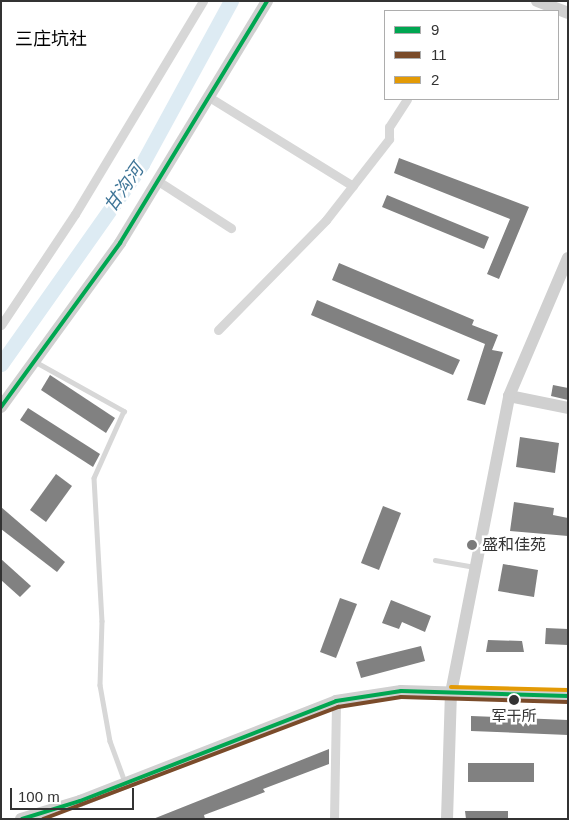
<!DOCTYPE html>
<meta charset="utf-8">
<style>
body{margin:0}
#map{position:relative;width:569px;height:820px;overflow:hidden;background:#fff;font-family:Helvetica,"Noto Sans SC",sans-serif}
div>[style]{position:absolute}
.river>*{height:15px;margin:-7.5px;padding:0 7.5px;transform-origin:7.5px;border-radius:7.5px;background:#ddebf3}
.building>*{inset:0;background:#818181}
.lane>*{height:4.5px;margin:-2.25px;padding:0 2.25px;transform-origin:2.25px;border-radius:2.25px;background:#d7d7d7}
.street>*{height:9px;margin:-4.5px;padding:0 4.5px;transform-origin:4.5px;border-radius:4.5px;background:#d7d7d7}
.secondary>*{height:12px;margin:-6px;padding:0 6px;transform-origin:6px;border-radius:6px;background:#d0d0d0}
.bus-1>*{height:4px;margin:-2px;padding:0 2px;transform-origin:2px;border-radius:2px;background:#00a651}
.bus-2>*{height:4px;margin:-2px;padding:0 2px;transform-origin:2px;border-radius:2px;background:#7a4b2a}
.bus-3>*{height:4px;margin:-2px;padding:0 2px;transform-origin:2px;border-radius:2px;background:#e39a05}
.dots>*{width:14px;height:14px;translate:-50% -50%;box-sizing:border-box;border:2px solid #fff;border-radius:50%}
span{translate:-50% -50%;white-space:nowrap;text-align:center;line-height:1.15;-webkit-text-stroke:5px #fff;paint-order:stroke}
.bus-label{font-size:15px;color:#333}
.poi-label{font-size:16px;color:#333}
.left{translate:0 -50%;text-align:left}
.neighbourhood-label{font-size:18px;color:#000}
.water-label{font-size:18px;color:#3f7597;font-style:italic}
.frame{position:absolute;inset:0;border:2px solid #333;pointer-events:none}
.legend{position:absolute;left:384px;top:10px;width:175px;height:90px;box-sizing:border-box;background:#fff;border:1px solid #adadad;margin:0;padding:6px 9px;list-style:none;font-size:15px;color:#333}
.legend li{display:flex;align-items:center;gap:10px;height:25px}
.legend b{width:25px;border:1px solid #adadad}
.scale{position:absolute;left:10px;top:788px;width:124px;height:22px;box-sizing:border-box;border:2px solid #333;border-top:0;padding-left:6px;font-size:15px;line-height:18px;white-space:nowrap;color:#333;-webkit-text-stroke:4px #fff;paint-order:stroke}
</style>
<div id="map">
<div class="river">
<div style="left:1px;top:364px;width:245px;rotate:-54.8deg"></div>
<div style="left:142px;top:164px;width:186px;rotate:-61.4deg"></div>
</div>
<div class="building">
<div style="clip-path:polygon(399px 158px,529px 207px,499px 279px,487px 274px,510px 219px,394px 173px)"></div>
<div style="clip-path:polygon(387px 195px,489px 237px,484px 249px,382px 207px)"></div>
<div style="clip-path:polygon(339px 263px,474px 320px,472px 325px,498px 335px,492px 350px,503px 352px,485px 405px,467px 400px,485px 344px,332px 280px)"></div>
<div style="clip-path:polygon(317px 300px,460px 360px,453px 375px,311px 315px)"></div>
<div style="clip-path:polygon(50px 375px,115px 418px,106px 433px,41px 390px)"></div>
<div style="clip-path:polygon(553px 385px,568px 388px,568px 400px,551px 396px)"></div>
<div style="clip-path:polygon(28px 408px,100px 454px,93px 467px,20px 420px)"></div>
<div style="clip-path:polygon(520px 437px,559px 443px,555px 473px,516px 467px)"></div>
<div style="clip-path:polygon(56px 474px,72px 486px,46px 522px,30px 510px)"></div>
<div style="clip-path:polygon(514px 502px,554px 508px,553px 515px,568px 518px,568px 536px,510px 531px)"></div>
<div style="clip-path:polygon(383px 506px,401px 513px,379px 570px,361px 563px)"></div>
<div style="clip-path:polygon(1px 507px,65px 562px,57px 572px,1px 529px)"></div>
<div style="clip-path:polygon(1px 559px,31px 586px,20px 597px,1px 580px)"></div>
<div style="clip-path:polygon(503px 564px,538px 570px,534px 597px,498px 591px)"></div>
<div style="clip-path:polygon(340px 598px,357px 604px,336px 658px,320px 652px)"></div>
<div style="clip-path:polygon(391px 600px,431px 616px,425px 632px,402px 622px,399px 629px,382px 623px)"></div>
<div style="clip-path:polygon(546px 628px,568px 629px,568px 645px,545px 644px)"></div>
<div style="clip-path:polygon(488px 640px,522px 641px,524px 652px,486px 652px)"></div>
<div style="clip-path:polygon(421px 646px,425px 661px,361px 678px,356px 662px)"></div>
<div style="clip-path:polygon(471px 716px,568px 720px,568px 735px,471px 731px)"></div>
<div style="clip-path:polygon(329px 749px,329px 764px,263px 789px,265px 792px,204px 815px,205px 819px,153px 819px)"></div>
<div style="clip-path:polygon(468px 763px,534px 763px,534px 782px,468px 782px)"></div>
<div style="clip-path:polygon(465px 811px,508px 811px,508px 819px,466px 819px)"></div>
</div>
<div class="lane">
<div style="left:36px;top:362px;width:101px;rotate:29.1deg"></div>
<div style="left:124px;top:411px;width:73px;rotate:114.1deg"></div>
<div style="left:94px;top:478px;width:143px;rotate:86.8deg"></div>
<div style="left:102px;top:621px;width:64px;rotate:91.8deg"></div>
<div style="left:100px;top:685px;width:57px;rotate:79.9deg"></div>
<div style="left:110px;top:741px;width:44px;rotate:69.9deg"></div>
<div style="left:435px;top:560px;width:40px;rotate:10deg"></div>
</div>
<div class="street">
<div style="left:209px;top:97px;width:169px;rotate:31.7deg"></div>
<div style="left:158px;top:181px;width:87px;rotate:32.8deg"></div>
<div style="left:1px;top:325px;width:133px;rotate:-56.3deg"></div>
<div style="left:75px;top:214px;width:249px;rotate:-59deg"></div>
<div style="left:218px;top:330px;width:154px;rotate:-45.5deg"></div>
<div style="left:326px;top:220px;width:103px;rotate:-52.1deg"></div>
<div style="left:389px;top:139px;width:12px;rotate:-90deg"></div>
<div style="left:389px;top:127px;width:33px;rotate:-57deg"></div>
<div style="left:334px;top:819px;width:118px;rotate:-89deg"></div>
</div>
<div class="secondary">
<div style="left:537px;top:1px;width:33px;rotate:21deg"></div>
<div style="left:509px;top:396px;width:60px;rotate:11.5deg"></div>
<div style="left:1px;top:407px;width:203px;rotate:-54deg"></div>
<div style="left:120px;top:243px;width:283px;rotate:-58.7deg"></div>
<div style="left:21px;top:819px;width:62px;rotate:-17deg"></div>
<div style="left:80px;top:801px;width:275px;rotate:-21.3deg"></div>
<div style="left:336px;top:701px;width:66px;rotate:-8.7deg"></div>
<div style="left:401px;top:691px;width:167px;rotate:1.7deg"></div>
<div style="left:447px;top:819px;width:126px;rotate:-88.2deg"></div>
<div style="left:451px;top:693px;width:303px;rotate:-78.9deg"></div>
<div style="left:509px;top:396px;width:150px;rotate:-66.9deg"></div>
</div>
<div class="bus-1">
<div style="left:1px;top:407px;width:203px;rotate:-54deg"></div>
<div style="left:120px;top:243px;width:283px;rotate:-58.7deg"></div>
<div style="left:22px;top:819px;width:61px;rotate:-17.2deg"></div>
<div style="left:80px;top:801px;width:275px;rotate:-21.3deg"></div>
<div style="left:336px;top:701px;width:66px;rotate:-8.7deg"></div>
<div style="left:401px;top:691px;width:167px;rotate:1.7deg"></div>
</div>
<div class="bus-2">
<div style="left:43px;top:819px;width:316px;rotate:-20.8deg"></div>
<div style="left:338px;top:707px;width:64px;rotate:-9deg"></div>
<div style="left:401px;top:697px;width:167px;rotate:1.7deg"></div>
</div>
<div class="bus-3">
<div style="left:451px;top:687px;width:117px;rotate:1.5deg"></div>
</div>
<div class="dots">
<div style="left:472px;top:545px;background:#7a7a7a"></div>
<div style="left:514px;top:700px;background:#333"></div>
</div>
<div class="bus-label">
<span style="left:514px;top:716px">军干所</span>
</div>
<div class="poi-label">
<span class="left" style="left:482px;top:545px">盛和佳苑</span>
</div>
<div class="neighbourhood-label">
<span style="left:51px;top:39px">三庄坑社</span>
</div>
<div class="water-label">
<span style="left:124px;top:188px;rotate:-55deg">甘沟河</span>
</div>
<div class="frame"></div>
<ul class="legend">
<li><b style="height:6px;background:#00a651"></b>9</li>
<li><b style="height:6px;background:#7a4b2a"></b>11</li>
<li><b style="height:6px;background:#e39a05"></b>2</li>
</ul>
<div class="scale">100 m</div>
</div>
